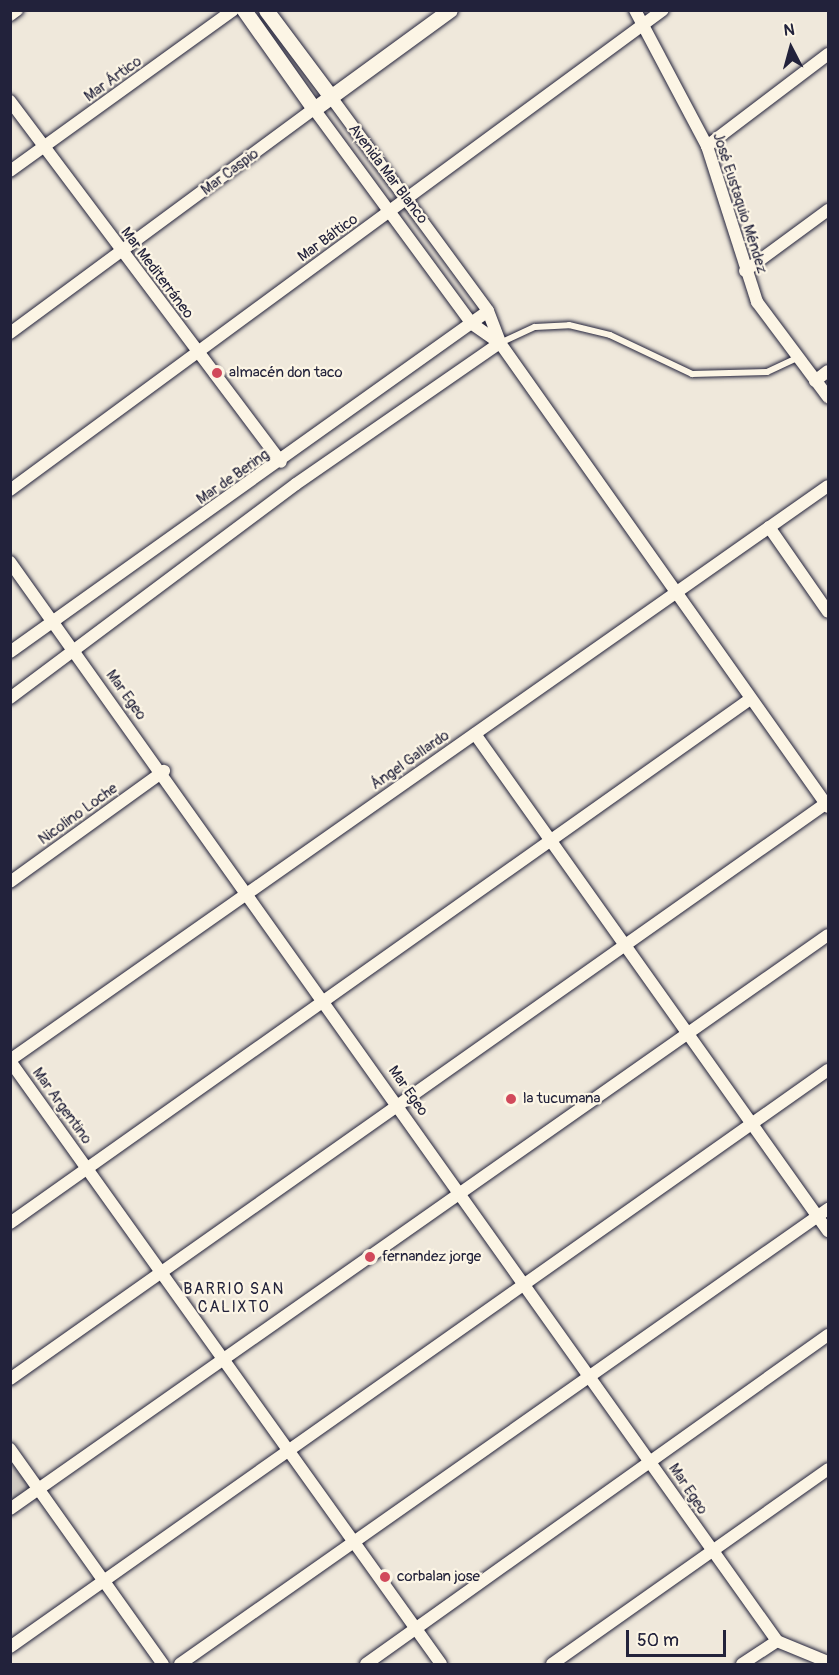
<!DOCTYPE html>
<meta charset="utf-8">
<style>
body{margin:0}
#map{position:relative;width:839px;height:1675px;overflow:hidden;background:#efe8db;font-family:Pangolin,sans-serif}
div>[style]{position:absolute}
.green>*{inset:0;background:#d1cbc3}
.roads{filter:drop-shadow(0 0 2px #22223b) drop-shadow(0 0 2px #22223b)}
.service>*{height:6px;margin:-3px;padding:0 3px;transform-origin:3px;border-radius:3px;background:#fcf5e5}
.minor>*{height:12px;margin:-6px;padding:0 6px;transform-origin:6px;border-radius:6px;background:#fcf5e5}
.tertiary>*{height:15px;margin:-7.5px;padding:0 7.5px;transform-origin:7.5px;border-radius:7.5px;background:#fcf5e5}
.dots>*{width:16px;height:16px;translate:-50% -50%;box-sizing:border-box;border:3px solid #fcf5e5;border-radius:50%}
span{translate:-50% -50%;white-space:nowrap;text-align:center;line-height:1.15;-webkit-text-stroke:4.5px #fcf5e5;paint-order:stroke}
.street-label{font-size:15px;color:#22223b}
.poi-label{font-size:15px;color:#22223b}
.left{translate:0 -50%;text-align:left}
.neighbourhood-label{font-size:16px;color:#22223b;letter-spacing:1.5px}
.frame{position:absolute;inset:0;border:12px solid #22223b;pointer-events:none}
.north{position:absolute;left:761px;top:18px;width:60px;height:60px;-webkit-text-stroke:4px #fcf5e5;paint-order:stroke;rotate:354deg;font-size:16px;font-weight:700;line-height:24px;text-align:center;color:#22223b}
.north::after{content:'';display:block;margin:auto;width:21px;height:27px;background:#22223b;clip-path:polygon(50% 0,100% 100%,50% 72%,0 100%)}
.scale{position:absolute;left:626px;top:1630px;width:100px;height:27px;box-sizing:border-box;border:3px solid #22223b;border-top:0;padding-left:8px;font-size:18px;line-height:21px;white-space:nowrap;color:#22223b;-webkit-text-stroke:4px #fcf5e5;paint-order:stroke}
</style>
<div id="map">
<div class="green">
<div style="clip-path:polygon(10px 1452px,38px 1489px,10px 1508px)"></div>
</div>
<div class="roads">
<div class="service">
<div style="left:500px;top:343px;width:38px;rotate:-25deg"></div>
<div style="left:535px;top:327px;width:34px;rotate:-3deg"></div>
<div style="left:569px;top:325px;width:42px;rotate:13.7deg"></div>
<div style="left:610px;top:335px;width:91px;rotate:25.4deg"></div>
<div style="left:692px;top:374px;width:75px;rotate:-1.5deg"></div>
<div style="left:767px;top:372px;width:33px;rotate:-25deg"></div>
</div>
<div class="minor">
<div style="left:635px;top:10px;width:154px;rotate:62.1deg"></div>
<div style="left:707px;top:146px;width:164px;rotate:72.2deg"></div>
<div style="left:757px;top:302px;width:119px;rotate:53.2deg"></div>
<div style="left:10px;top:15px;width:9px;rotate:-36deg"></div>
<div style="left:331px;top:97px;width:265px;rotate:53.7deg"></div>
<div style="left:488px;top:311px;width:34px;rotate:69deg"></div>
<div style="left:10px;top:101px;width:451px;rotate:53.1deg"></div>
<div style="left:707px;top:146px;width:152px;rotate:-37.2deg"></div>
<div style="left:10px;top:171px;width:275px;rotate:-35.8deg"></div>
<div style="left:745px;top:271px;width:103px;rotate:-36.3deg"></div>
<div style="left:10px;top:333px;width:378px;rotate:-36.4deg"></div>
<div style="left:314px;top:109px;width:265px;rotate:53.7deg"></div>
<div style="left:471px;top:323px;width:35px;rotate:35deg"></div>
<div style="left:500px;top:343px;width:568px;rotate:54.74deg"></div>
<div style="left:815px;top:381px;width:16px;rotate:-38deg"></div>
<div style="left:10px;top:490px;width:810px;rotate:-36.32deg"></div>
<div style="left:769px;top:527px;width:103px;rotate:55.2deg"></div>
<div style="left:10px;top:562px;width:1324px;rotate:54.59deg"></div>
<div style="left:777px;top:1641px;width:55px;rotate:22.4deg"></div>
<div style="left:10px;top:652px;width:587px;rotate:-35.5deg"></div>
<div style="left:10px;top:698px;width:357px;rotate:-36.8deg"></div>
<div style="left:296px;top:484px;width:248px;rotate:-34.7deg"></div>
<div style="left:475px;top:734px;width:610px;rotate:54.62deg"></div>
<div style="left:10px;top:882px;width:190px;rotate:-35.8deg"></div>
<div style="left:10px;top:1060px;width:999px;rotate:-35.06deg"></div>
<div style="left:10px;top:1061px;width:741px;rotate:54.44deg"></div>
<div style="left:10px;top:1223px;width:905px;rotate:-35.29deg"></div>
<div style="left:10px;top:1379px;width:1001px;rotate:-35.2deg"></div>
<div style="left:10px;top:1449px;width:264px;rotate:54.6deg"></div>
<div style="left:10px;top:1509px;width:999px;rotate:-35.06deg"></div>
<div style="left:10px;top:1647px;width:1001px;rotate:-35.2deg"></div>
<div style="left:180px;top:1664px;width:792px;rotate:-35.08deg"></div>
<div style="left:366px;top:1664px;width:567px;rotate:-35.46deg"></div>
<div style="left:552px;top:1664px;width:338px;rotate:-35.2deg"></div>
<div style="left:742px;top:1664px;width:42px;rotate:-33.3deg"></div>
</div>
<div class="tertiary">
<div style="left:244px;top:10px;width:121px;rotate:54.7deg"></div>
<div style="left:314px;top:109px;width:168px;rotate:-36.1deg"></div>
<div style="left:266px;top:10px;width:109px;rotate:53.2deg"></div>
</div>
</div>
<div class="dots">
<div style="left:217px;top:373px;background:#d1495b"></div>
<div style="left:511px;top:1099px;background:#d1495b"></div>
<div style="left:370px;top:1257px;background:#d1495b"></div>
<div style="left:385px;top:1577px;background:#d1495b"></div>
</div>
<div class="street-label">
<span style="left:113px;top:79px;rotate:-36deg">Mar Ártico</span>
<span style="left:230px;top:172px;rotate:-37deg">Mar Caspio</span>
<span style="left:388px;top:174px;rotate:53deg">Avenida Mar Blanco</span>
<span style="left:740px;top:203px;rotate:72deg">José Eustaquio Méndez</span>
<span style="left:328px;top:238px;rotate:-36deg">Mar Báltico</span>
<span style="left:157px;top:273px;rotate:53deg">Mar Mediterráneo</span>
<span style="left:233px;top:477px;rotate:-35deg">Mar de Bering</span>
<span style="left:126px;top:695px;rotate:54deg">Mar Egeo</span>
<span style="left:410px;top:760px;rotate:-35deg">Ángel Gallardo</span>
<span style="left:78px;top:814px;rotate:-36deg">Nicolino Loche</span>
<span style="left:408px;top:1091px;rotate:55deg">Mar Egeo</span>
<span style="left:62px;top:1106px;rotate:54deg">Mar Argentino</span>
<span style="left:688px;top:1489px;rotate:56deg">Mar Egeo</span>
</div>
<div class="poi-label">
<span class="left" style="left:229px;top:373px">almacén don taco</span>
<span class="left" style="left:523px;top:1099px">la tucumana</span>
<span class="left" style="left:382px;top:1257px">fernandez jorge</span>
<span class="left" style="left:397px;top:1577px">corbalan jose</span>
</div>
<div class="neighbourhood-label">
<span style="left:234px;top:1298px">BARRIO SAN<br>CALIXTO</span>
</div>
<div class="frame"></div>
<div class="north">N</div>
<div class="scale">50 m</div>
</div>
